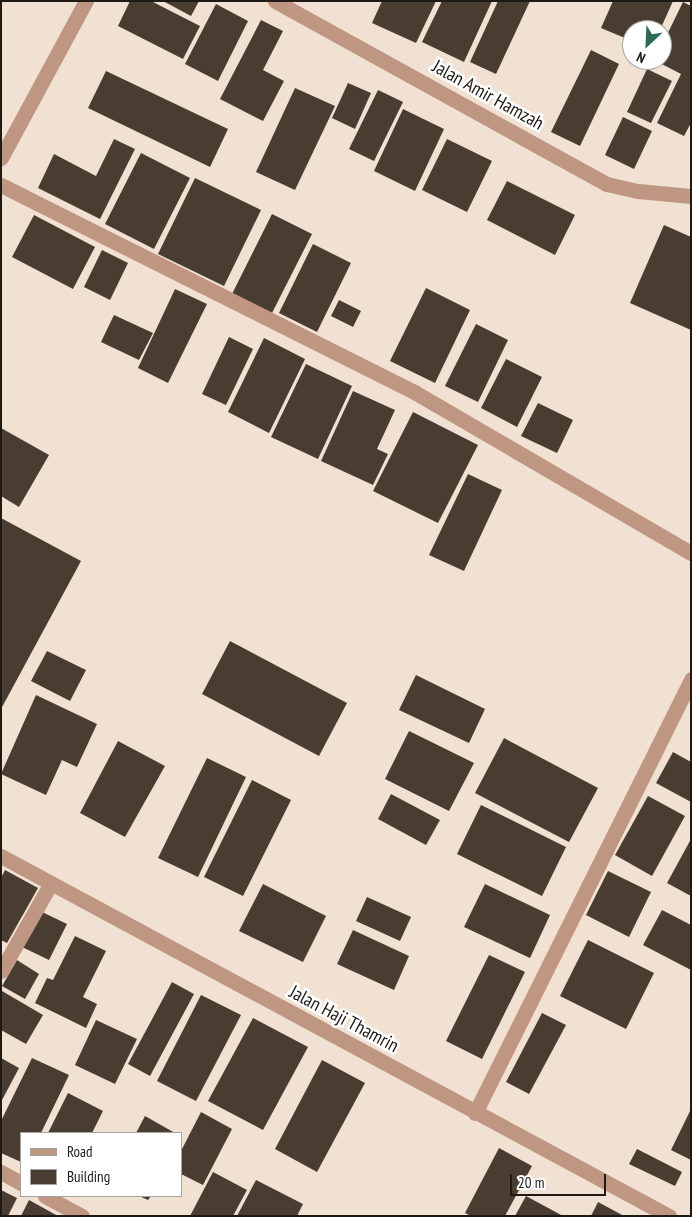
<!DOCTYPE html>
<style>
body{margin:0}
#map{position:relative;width:692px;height:1217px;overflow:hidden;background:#f0e1d2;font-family:"PT Sans Narrow",sans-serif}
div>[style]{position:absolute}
.building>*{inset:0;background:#493d31}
.minor>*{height:15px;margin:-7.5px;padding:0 7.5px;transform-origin:7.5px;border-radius:7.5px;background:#bf9682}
span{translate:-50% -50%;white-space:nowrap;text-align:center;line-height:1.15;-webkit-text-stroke:5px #fff;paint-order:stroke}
.street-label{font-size:19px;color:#1f1a14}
.frame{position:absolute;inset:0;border:2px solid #1f1a14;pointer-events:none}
.legend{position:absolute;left:20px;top:1132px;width:162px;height:65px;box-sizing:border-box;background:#fff;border:1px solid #a5a3a1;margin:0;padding:6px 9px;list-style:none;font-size:15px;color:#1f1a14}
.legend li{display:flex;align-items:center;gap:10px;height:25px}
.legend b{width:25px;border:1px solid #a5a3a1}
.north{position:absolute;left:622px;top:20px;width:50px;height:50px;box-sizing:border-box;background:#fff;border:1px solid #a5a3a1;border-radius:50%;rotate:205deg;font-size:14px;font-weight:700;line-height:20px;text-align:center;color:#1f1a14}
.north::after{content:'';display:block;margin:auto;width:18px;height:22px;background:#2d6b57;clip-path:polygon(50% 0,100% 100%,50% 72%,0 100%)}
.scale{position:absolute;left:510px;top:1174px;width:96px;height:22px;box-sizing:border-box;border:2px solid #1f1a14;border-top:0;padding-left:6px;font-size:15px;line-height:18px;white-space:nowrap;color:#1f1a14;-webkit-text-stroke:4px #fff;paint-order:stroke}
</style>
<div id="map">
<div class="building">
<div style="clip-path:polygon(130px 1px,151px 1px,200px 26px,183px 59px,118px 26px)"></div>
<div style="clip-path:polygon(163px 1px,199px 1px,191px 16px)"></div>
<div style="clip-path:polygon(382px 1px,436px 1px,416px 43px,372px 23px)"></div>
<div style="clip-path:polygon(442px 1px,492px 1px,464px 62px,422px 42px)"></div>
<div style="clip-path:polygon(498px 1px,530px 1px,496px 74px,470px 62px)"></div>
<div style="clip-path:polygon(613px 1px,673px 1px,660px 30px,632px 30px,632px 41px,601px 28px)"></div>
<div style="clip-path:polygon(683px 2px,691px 6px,691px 123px,684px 136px,657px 123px,681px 74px,654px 60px,662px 60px,662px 45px)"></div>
<div style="clip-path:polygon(216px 4px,248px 21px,218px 81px,185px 64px)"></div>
<div style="clip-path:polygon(261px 20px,283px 31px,263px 70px,284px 81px,263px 121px,220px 99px)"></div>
<div style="clip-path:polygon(591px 50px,619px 64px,580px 146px,551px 132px)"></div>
<div style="clip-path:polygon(647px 69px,672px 81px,651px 123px,627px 112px)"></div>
<div style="clip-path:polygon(106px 71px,228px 129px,210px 167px,88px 108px)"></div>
<div style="clip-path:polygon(348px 83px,371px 93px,355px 129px,332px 118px)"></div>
<div style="clip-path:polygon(295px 88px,335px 106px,295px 190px,256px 172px)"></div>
<div style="clip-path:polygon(378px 90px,403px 102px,374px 161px,349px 149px)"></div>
<div style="clip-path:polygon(403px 109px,444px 129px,415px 191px,374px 171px)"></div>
<div style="clip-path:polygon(623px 117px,652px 131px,634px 169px,605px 155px)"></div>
<div style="clip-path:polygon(114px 139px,135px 149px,100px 219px,38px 188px,54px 154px,96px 176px)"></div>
<div style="clip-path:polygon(447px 139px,492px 161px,467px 212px,422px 190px)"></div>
<div style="clip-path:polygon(141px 153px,190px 178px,154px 249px,105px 224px)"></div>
<div style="clip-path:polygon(195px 178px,261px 210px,224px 286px,158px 254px)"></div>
<div style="clip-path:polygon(507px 181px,575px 215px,555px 255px,487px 220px)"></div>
<div style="clip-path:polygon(272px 214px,312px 234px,272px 313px,232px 294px)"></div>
<div style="clip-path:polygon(34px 215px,95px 247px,73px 289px,12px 257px)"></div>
<div style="clip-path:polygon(664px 225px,691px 237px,691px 330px,630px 303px)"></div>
<div style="clip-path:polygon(313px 244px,351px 263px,317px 332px,279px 313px)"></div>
<div style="clip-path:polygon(102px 250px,128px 263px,110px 300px,84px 287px)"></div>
<div style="clip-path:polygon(426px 288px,470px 310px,435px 383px,390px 361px)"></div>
<div style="clip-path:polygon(175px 289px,207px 304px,168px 383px,138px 368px)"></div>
<div style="clip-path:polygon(339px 300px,361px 311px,353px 327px,331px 316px)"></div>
<div style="clip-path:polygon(114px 315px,153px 333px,139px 360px,101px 342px)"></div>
<div style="clip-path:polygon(476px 324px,508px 340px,478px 402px,445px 386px)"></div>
<div style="clip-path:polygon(229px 337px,253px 349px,226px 405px,202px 394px)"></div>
<div style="clip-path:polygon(264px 338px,305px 359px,269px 433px,228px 412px)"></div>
<div style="clip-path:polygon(506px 359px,542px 377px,517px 427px,481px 408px)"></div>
<div style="clip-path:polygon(306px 364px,352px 386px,318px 459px,271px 437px)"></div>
<div style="clip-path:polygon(353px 391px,395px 410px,377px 449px,388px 454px,373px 485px,321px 461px)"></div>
<div style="clip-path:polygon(538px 403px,573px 420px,557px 453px,521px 436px)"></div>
<div style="clip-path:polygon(413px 412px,478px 445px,438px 523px,373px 491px)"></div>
<div style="clip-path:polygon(1px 428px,49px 455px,19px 507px,1px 496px)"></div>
<div style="clip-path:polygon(468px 474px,502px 490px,464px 571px,429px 555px)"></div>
<div style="clip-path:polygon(1px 518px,81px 561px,1px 709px)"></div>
<div style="clip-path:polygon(230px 641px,347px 703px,319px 756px,202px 694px)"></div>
<div style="clip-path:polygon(47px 651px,86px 670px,70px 701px,31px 681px)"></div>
<div style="clip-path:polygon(416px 675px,485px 709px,469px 743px,399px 710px)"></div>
<div style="clip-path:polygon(36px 695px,97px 724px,77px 767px,62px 760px,46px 795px,1px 774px)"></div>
<div style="clip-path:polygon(409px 731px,474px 763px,449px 811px,385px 779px)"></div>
<div style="clip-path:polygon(504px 738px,598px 788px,569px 842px,475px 793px)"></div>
<div style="clip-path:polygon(118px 741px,165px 766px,125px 837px,80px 813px)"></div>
<div style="clip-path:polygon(673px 752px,691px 762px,691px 802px,656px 783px)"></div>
<div style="clip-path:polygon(207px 758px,246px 777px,198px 877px,158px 858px)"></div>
<div style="clip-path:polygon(252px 780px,291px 800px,243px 896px,204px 877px)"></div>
<div style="clip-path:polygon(391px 794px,440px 820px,426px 845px,378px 819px)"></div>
<div style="clip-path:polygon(648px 796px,685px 816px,652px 876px,615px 855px)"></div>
<div style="clip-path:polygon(481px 805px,566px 847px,542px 896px,457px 854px)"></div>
<div style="clip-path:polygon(691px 839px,691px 896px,667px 883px)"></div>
<div style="clip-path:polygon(5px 870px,38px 888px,7px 943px,1px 940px,1px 878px)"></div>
<div style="clip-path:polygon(608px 871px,651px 892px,629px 937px,586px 915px)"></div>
<div style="clip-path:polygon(263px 884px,326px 916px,303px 962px,239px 931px)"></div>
<div style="clip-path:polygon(485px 884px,550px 915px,530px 958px,464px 927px)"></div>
<div style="clip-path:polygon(367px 897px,411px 917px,400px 941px,356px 921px)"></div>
<div style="clip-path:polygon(662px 910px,691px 925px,691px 970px,643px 945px)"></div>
<div style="clip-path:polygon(40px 911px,67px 924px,49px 960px,22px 947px)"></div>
<div style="clip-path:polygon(353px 930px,409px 956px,394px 990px,337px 964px)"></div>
<div style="clip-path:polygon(75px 936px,106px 951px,83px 997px,97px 1004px,86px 1028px,35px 1003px,47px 978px,53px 980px)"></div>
<div style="clip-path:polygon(588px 940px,654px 973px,626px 1029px,560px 996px)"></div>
<div style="clip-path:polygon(489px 955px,525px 972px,482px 1059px,446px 1041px)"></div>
<div style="clip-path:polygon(17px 960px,39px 974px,25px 999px,2px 986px)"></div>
<div style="clip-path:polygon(172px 982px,194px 994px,150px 1076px,128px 1064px)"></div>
<div style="clip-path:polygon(2px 991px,43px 1015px,26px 1044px,1px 1030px)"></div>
<div style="clip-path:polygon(201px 995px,241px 1015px,196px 1101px,157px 1081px)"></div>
<div style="clip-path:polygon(542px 1013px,566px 1025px,529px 1094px,506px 1082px)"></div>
<div style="clip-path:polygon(253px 1018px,308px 1047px,263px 1130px,208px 1101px)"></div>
<div style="clip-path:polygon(96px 1020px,137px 1039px,115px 1084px,75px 1065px)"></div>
<div style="clip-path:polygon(1px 1058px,19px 1068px,1px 1102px)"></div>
<div style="clip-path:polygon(32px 1058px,69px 1075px,41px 1133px,21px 1133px,21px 1162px,1px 1153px,1px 1121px)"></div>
<div style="clip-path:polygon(322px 1060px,365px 1083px,317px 1172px,275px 1149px)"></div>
<div style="clip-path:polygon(68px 1093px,103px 1111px,92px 1133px,48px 1133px)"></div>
<div style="clip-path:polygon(691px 1109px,691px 1160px,671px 1150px)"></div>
<div style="clip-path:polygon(201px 1112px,232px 1129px,203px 1185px,181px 1174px,181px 1151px)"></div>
<div style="clip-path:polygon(145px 1116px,175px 1133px,136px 1133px)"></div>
<div style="clip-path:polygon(499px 1148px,532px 1166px,505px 1216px,471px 1216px,465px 1213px)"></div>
<div style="clip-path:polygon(637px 1149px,682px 1172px,675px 1186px,629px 1164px)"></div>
<div style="clip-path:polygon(213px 1172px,247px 1190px,233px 1216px,190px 1216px)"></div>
<div style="clip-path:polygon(256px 1180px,303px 1204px,297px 1216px,237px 1216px)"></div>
<div style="clip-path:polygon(1px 1190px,17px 1198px,8px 1216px,1px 1216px)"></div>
<div style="clip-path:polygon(139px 1196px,151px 1196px,148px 1200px)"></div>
<div style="clip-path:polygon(526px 1196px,563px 1216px,515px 1216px)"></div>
<div style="clip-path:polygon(29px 1200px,58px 1216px,21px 1216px)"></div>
<div style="clip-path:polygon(598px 1202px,624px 1216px,591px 1216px)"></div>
</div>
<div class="minor">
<div style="left:275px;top:1px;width:379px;rotate:28.9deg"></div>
<div style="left:607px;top:184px;width:32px;rotate:13deg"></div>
<div style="left:638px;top:191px;width:53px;rotate:5.4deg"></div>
<div style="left:1px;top:158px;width:179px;rotate:-61.6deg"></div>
<div style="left:1px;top:185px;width:464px;rotate:26.6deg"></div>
<div style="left:416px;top:393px;width:318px;rotate:30.2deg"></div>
<div style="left:1px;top:856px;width:759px;rotate:28.32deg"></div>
<div style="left:1px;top:971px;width:101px;rotate:-60.4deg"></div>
<div style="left:475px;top:1113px;width:485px;rotate:-63.5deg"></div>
<div style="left:1px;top:1172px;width:23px;rotate:29deg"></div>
<div style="left:45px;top:1196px;width:42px;rotate:28.4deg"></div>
</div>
<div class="street-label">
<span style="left:488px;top:95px;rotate:29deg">Jalan Amir Hamzah</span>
<span style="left:344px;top:1019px;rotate:28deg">Jalan Haji Thamrin</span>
</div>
<div class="frame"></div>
<ul class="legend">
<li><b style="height:6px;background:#bf9682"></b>Road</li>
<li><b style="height:14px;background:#493d31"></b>Building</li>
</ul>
<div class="north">N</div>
<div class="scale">20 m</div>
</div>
